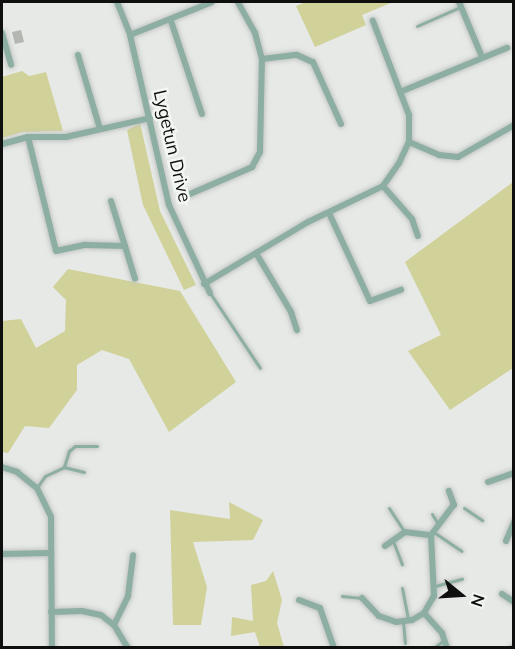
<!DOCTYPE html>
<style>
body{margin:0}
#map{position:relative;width:515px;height:649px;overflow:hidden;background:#e6e9e6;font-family:Mulish,sans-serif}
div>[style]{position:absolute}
.green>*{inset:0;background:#d1d19a}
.building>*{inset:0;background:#b4b6b2}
.roads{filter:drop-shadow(0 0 2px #c3c6c3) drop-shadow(0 0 2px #c3c6c3)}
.service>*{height:3px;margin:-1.5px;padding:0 1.5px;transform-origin:1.5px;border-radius:1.5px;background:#8daea3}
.minor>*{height:6px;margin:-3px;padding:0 3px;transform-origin:3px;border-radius:3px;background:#8daea3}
span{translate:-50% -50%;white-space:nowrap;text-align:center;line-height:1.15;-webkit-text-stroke:5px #f3f7f3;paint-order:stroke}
.street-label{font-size:18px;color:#0e0f0e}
.frame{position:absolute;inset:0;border:3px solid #0e0f0e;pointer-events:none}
.north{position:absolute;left:431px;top:565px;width:60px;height:60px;-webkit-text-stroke:4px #f3f7f3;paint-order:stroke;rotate:108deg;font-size:16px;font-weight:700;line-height:24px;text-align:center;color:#0e0f0e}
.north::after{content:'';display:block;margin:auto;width:21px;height:27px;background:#0e0f0e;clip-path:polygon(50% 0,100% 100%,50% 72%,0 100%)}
</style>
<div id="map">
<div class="green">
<div style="clip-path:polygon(306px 2px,393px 2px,362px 15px,366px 25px,315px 47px,296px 6px)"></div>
<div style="clip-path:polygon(22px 71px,29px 76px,46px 72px,63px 131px,23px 132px,2px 138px,2px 77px)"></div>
<div style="clip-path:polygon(140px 123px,160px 211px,196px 285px,184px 290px,143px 205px,127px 130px)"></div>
<div style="clip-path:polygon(513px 182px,513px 368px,450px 410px,408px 351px,441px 335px,405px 262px)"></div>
<div style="clip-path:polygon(68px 269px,180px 291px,236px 382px,169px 432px,129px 359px,102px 350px,77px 365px,77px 390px,49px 428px,25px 426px,8px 453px,2px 452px,2px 321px,21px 319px,36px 348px,65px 331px,66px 300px,53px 287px)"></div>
<div style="clip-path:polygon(229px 502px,263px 520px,253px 540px,193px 542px,207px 587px,201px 625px,173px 625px,170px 510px,230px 519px)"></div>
<div style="clip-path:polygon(273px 571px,282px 600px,277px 623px,284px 647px,260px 647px,255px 632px,231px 636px,232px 617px,253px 621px,251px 585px,266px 581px)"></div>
</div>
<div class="building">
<div style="clip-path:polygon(21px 30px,24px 42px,15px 44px,12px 32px)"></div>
</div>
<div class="roads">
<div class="service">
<div style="left:417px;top:26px;width:47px;rotate:-23.8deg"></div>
<div style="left:210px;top:293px;width:90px;rotate:56.3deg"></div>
<div style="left:84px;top:472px;width:21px;rotate:-166deg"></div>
<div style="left:64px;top:467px;width:17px;rotate:-73deg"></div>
<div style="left:69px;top:451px;width:8px;rotate:-40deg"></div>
<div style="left:75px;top:446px;width:22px"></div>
<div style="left:38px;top:486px;width:12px;rotate:-55deg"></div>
<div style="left:45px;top:476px;width:21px;rotate:-25deg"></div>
<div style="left:389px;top:508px;width:27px;rotate:57deg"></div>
<div style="left:464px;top:508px;width:22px;rotate:34deg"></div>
<div style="left:432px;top:514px;width:12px;rotate:59deg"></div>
<div style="left:435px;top:533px;width:32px;rotate:34deg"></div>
<div style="left:393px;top:541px;width:25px;rotate:69deg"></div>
<div style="left:435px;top:586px;width:28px;rotate:-15deg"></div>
<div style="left:402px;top:588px;width:32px;rotate:79deg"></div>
<div style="left:342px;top:596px;width:18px;rotate:6deg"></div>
<div style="left:403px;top:621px;width:22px;rotate:85deg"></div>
<div style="left:434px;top:648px;width:13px;rotate:-39deg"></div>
</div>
<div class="minor">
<div style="left:117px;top:2px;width:35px;rotate:68deg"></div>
<div style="left:130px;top:35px;width:174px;rotate:77.1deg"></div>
<div style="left:169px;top:205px;width:97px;rotate:65deg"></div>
<div style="left:459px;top:2px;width:60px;rotate:67.3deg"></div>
<div style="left:171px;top:21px;width:98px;rotate:71.6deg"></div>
<div style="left:2px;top:33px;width:33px;rotate:74deg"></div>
<div style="left:130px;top:35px;width:88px;rotate:-21.9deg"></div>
<div style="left:78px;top:55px;width:77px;rotate:73.4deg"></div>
<div style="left:262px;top:59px;width:35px;rotate:-7deg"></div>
<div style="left:297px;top:55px;width:17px;rotate:24deg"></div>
<div style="left:313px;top:62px;width:68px;rotate:65.7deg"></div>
<div style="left:400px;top:92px;width:116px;rotate:-22.4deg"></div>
<div style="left:28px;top:137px;width:117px;rotate:76.2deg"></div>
<div style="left:56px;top:251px;width:30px;rotate:-12deg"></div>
<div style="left:85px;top:245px;width:40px;rotate:1.4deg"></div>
<div style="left:125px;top:246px;width:47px;rotate:-107.3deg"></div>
<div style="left:409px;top:142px;width:33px;rotate:23deg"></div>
<div style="left:439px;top:155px;width:19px;rotate:6deg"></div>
<div style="left:458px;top:157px;width:64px;rotate:-29.7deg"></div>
<div style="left:2px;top:144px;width:27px;rotate:-15deg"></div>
<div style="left:28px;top:137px;width:38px"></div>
<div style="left:66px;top:137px;width:86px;rotate:-12.7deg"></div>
<div style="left:383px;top:186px;width:44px;rotate:48.7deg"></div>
<div style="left:412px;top:219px;width:18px;rotate:71deg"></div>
<div style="left:190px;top:194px;width:68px;rotate:-23.5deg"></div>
<div style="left:252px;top:167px;width:17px;rotate:-62deg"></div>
<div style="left:260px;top:152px;width:93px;rotate:-88.8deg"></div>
<div style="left:262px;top:59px;width:27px;rotate:-105deg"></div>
<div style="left:255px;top:33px;width:35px;rotate:-119deg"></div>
<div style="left:329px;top:213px;width:97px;rotate:65deg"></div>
<div style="left:370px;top:301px;width:33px;rotate:-20deg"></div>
<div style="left:125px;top:246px;width:34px;rotate:73deg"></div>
<div style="left:256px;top:253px;width:69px;rotate:59.3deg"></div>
<div style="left:291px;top:312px;width:19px;rotate:72deg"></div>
<div style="left:204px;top:284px;width:121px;rotate:-30.8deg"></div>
<div style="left:308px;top:222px;width:83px;rotate:-25.6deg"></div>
<div style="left:383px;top:186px;width:28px;rotate:-55deg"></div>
<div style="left:399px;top:163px;width:23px;rotate:-65deg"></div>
<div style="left:409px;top:142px;width:27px;rotate:-90deg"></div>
<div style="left:409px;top:115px;width:101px;rotate:-111deg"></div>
<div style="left:2px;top:467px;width:16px;rotate:18deg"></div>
<div style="left:17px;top:472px;width:26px;rotate:39deg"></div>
<div style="left:37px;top:488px;width:32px;rotate:64deg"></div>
<div style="left:51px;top:517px;width:131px;rotate:89.6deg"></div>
<div style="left:488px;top:482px;width:28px;rotate:-19deg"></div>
<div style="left:506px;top:541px;width:21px;rotate:-67deg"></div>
<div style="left:385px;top:546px;width:24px;rotate:-35deg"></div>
<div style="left:405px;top:532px;width:26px;rotate:7deg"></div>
<div style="left:2px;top:554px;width:49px;rotate:-1.2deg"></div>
<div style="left:502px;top:594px;width:14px;rotate:34deg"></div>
<div style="left:362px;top:598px;width:25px;rotate:47deg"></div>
<div style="left:379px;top:616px;width:18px;rotate:19deg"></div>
<div style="left:396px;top:622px;width:16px;rotate:-7deg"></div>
<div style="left:412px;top:620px;width:14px;rotate:-30deg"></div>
<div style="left:424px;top:613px;width:20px;rotate:-60deg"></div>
<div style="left:434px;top:596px;width:61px;rotate:-92.8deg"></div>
<div style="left:431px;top:535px;width:38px;rotate:-53deg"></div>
<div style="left:454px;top:505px;width:15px;rotate:-110deg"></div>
<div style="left:299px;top:600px;width:22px;rotate:21deg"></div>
<div style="left:320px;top:608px;width:42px;rotate:70.7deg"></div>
<div style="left:51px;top:612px;width:31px;rotate:-2deg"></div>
<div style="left:82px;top:611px;width:19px;rotate:12deg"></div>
<div style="left:101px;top:615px;width:16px;rotate:38deg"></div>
<div style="left:114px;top:625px;width:27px;rotate:59deg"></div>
<div style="left:424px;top:613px;width:27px;rotate:48deg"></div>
<div style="left:442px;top:633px;width:16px;rotate:72deg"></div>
<div style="left:114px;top:625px;width:32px;rotate:-64deg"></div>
<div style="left:128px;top:596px;width:41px;rotate:-83deg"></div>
<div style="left:513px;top:648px;width:1px;rotate:-45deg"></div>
</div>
</div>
<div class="street-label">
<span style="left:172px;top:146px;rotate:77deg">Lygetun Drive</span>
</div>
<div class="frame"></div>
<div class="north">N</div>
</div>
